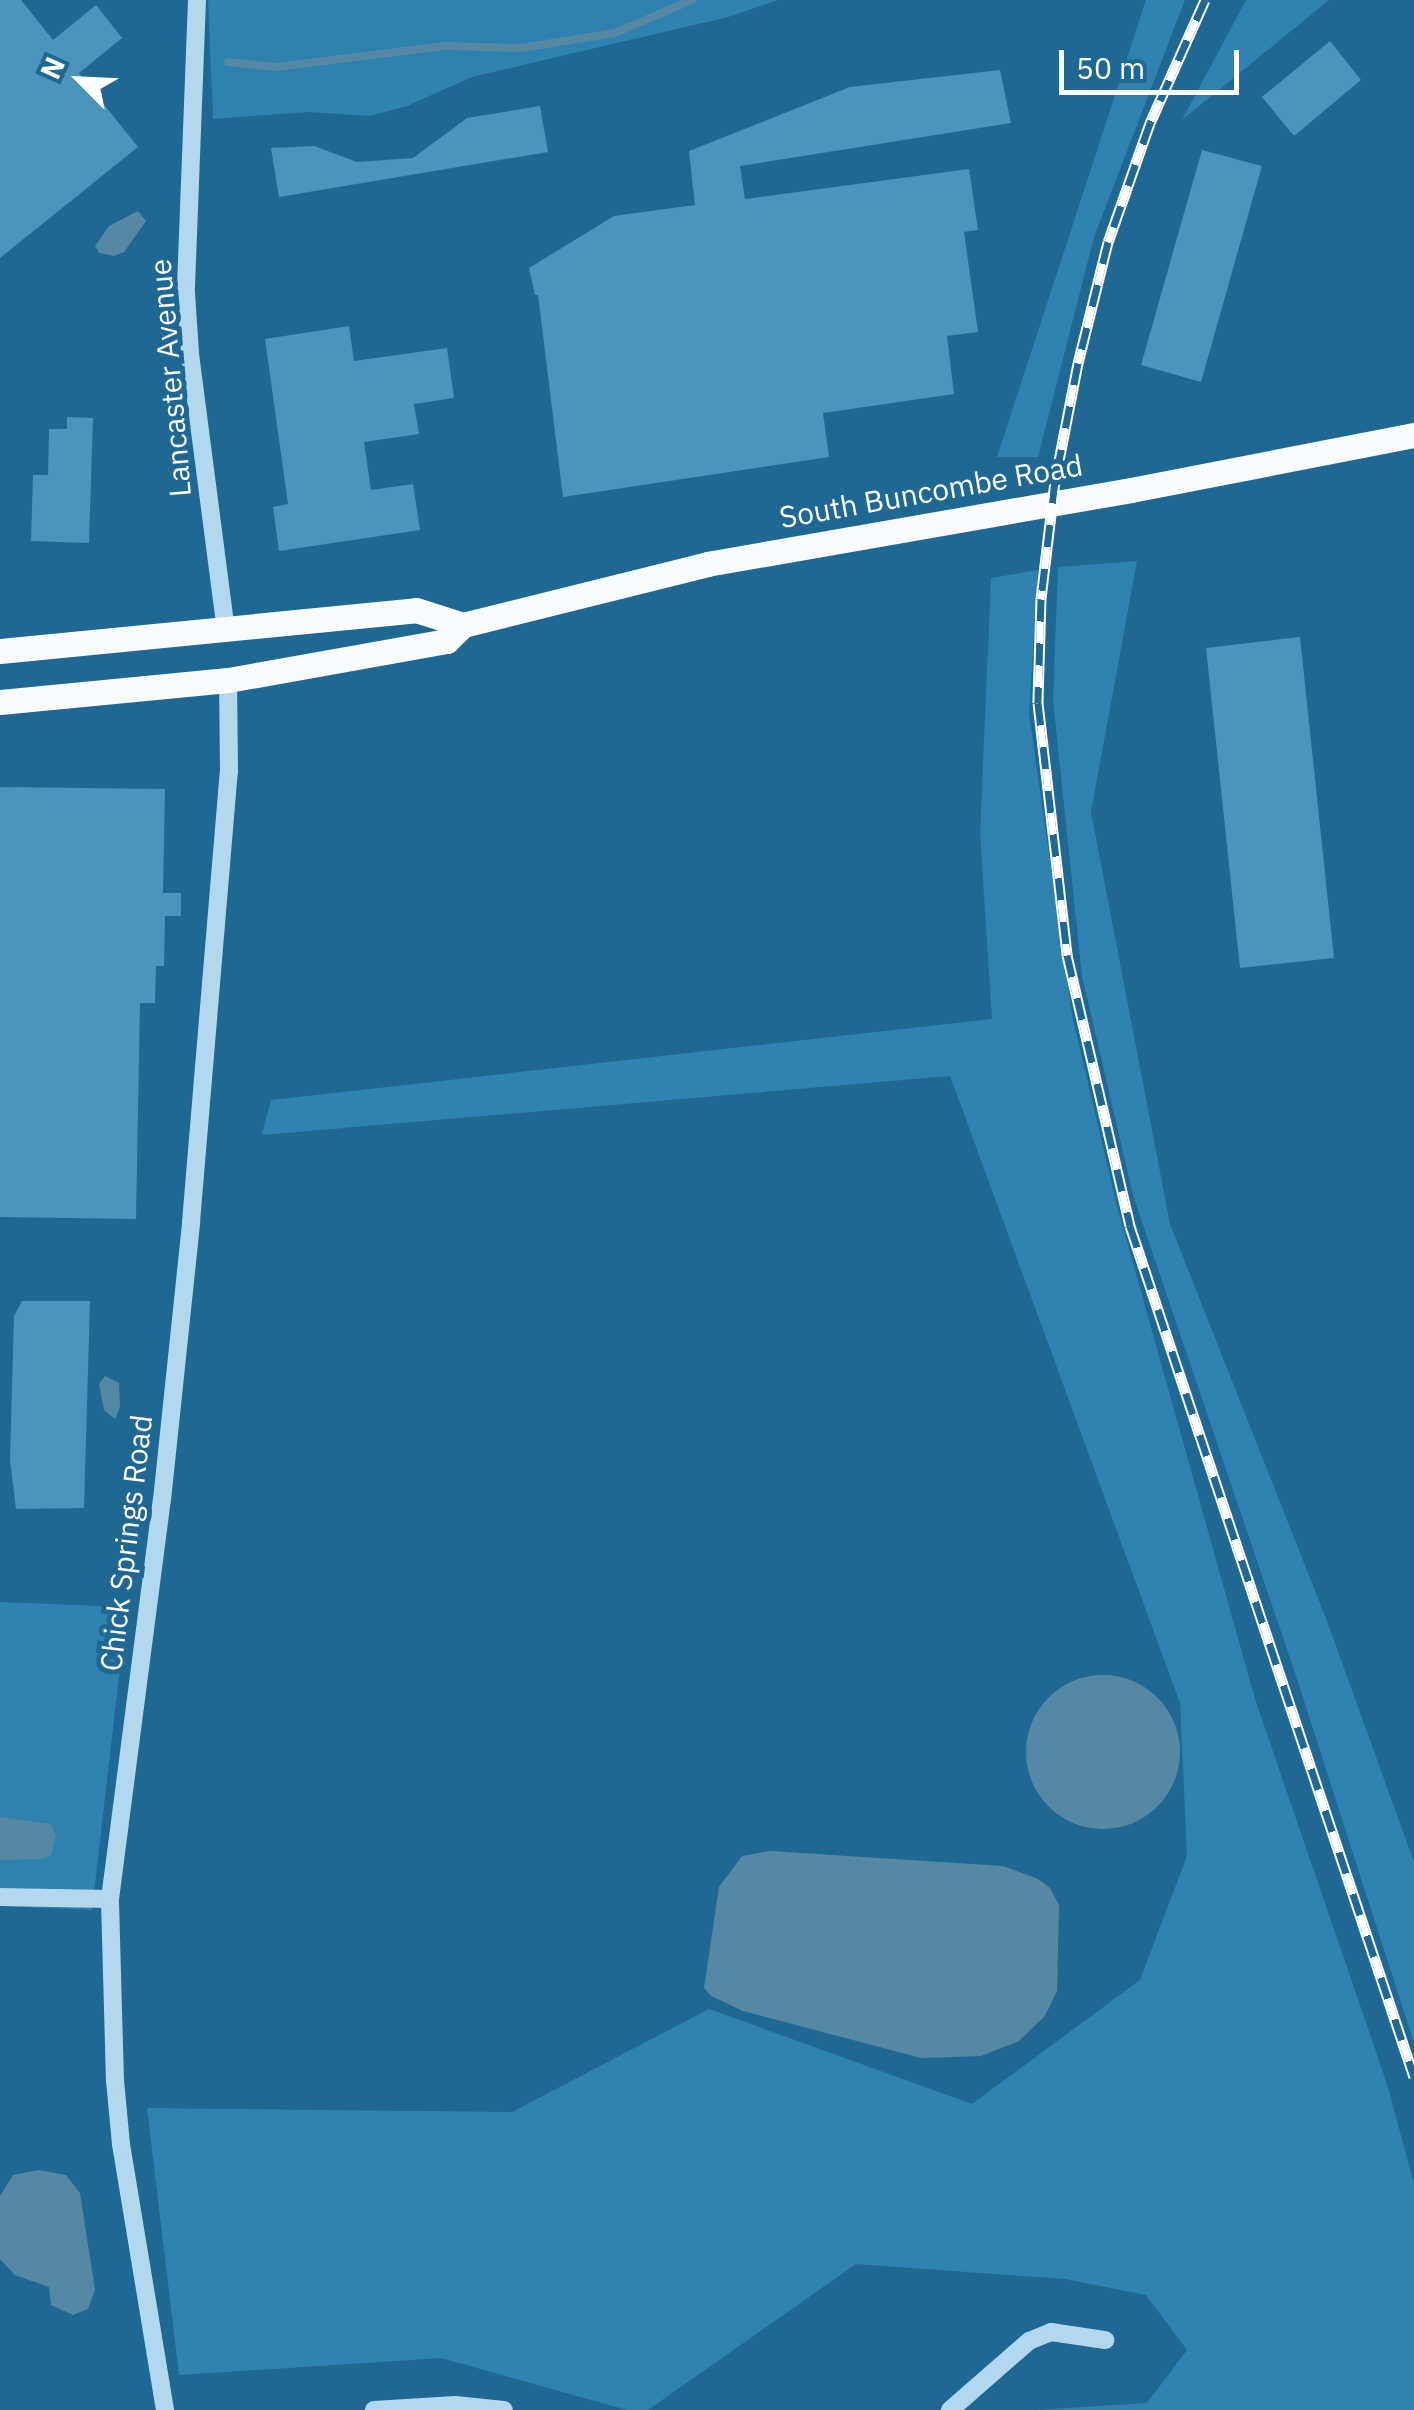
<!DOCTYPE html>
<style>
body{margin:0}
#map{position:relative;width:1414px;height:2410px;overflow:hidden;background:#1e6893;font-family:"IBM Plex Sans",sans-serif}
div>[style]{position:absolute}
.green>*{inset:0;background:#2f82af}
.water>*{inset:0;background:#5588a4}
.round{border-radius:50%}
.stream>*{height:8px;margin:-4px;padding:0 4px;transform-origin:4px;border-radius:4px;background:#5588a4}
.building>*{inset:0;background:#4b94bc}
.minor>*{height:18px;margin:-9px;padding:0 9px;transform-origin:9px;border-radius:9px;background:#b1d8ee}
.major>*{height:25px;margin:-12.5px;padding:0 12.5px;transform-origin:12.5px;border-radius:12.5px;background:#f8fcff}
.rail>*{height:11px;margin-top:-5.5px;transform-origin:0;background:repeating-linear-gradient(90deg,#1e6893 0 22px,#fff 0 44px);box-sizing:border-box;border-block:2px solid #fff}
span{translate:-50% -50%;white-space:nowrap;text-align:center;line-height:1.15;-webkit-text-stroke:10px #1e6893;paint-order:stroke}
.street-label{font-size:30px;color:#fff}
.north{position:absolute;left:30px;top:30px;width:100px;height:100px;-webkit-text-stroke:8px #1e6893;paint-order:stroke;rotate:294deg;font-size:28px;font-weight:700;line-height:40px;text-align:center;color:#fff}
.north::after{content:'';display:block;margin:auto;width:35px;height:45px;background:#fff;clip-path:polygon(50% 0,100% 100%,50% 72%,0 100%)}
.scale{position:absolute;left:1059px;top:50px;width:180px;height:45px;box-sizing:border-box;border:5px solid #fff;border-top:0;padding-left:12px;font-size:30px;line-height:35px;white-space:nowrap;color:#fff;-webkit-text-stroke:8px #1e6893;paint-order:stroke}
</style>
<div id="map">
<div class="green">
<div style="clip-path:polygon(208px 0,778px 0,728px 17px,472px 77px,407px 106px,370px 116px,309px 112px,213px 119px)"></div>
<div style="clip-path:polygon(1146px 0,1185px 0,1094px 237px,1038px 457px,997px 457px)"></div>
<div style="clip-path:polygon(1246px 0,1329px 0,1182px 120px)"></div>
<div style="clip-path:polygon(1137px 561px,1091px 812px,1170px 1224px,1327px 1621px,1414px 1862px,1414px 2043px,1296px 1676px,1133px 1195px,1082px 976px,1053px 700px,1058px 567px)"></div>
<div style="clip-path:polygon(1038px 570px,1029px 714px,1072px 1015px,1117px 1206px,1255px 1699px,1386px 2081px,1414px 2183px,1414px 2410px,1035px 2410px,1147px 2403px,1187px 2350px,1146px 2295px,1065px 2279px,856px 2264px,648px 2410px,627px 2410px,441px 2358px,179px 2375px,147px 2108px,512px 2112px,709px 2009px,972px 2104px,1140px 1980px,1187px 1856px,1180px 1703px,950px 1076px,262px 1135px,271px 1100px,992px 1019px,980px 833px,991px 578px)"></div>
<div style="clip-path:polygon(0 1602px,127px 1607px,92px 1910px,0 1906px)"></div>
</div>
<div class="water">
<div style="clip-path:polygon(138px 211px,146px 221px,124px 252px,114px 256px,99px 253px,95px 246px,109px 226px)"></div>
<div style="clip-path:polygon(105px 1376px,119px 1383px,120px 1407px,115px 1419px,104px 1410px,99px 1384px)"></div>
<div class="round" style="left:1026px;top:1675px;width:154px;height:154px"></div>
<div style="clip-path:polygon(0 1817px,51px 1824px,56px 1836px,51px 1855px,42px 1859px,0 1860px)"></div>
<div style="clip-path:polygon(770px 1851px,1003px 1866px,1038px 1879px,1050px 1888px,1059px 1905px,1057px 1991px,1045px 2016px,1019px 2041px,981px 2056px,921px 2058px,743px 2011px,711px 1996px,704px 1988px,719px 1887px,742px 1856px)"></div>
<div style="clip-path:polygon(39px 2170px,66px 2175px,80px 2193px,95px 2290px,88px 2309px,73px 2315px,51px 2305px,49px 2287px,15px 2275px,0 2259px,0 2196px,13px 2175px)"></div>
</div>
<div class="stream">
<div style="left:228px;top:62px;width:48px;rotate:5.9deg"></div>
<div style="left:276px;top:67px;width:170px;rotate:-7.1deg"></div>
<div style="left:445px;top:46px;width:76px;rotate:1.5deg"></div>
<div style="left:521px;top:48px;width:95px;rotate:-9.1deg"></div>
<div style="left:615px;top:33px;width:84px;rotate:-23.2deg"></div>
</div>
<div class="building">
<div style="clip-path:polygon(0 0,21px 0,53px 40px,96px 5px,122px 38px,79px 73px,138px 147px,0 258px)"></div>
<div style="clip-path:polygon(1330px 41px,1361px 80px,1294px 136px,1262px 97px)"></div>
<div style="clip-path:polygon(1000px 70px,1011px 123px,740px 166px,745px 199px,969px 169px,978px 230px,964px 232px,978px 332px,947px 336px,954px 394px,823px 413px,829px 457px,563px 497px,538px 295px,535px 295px,529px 268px,614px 216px,695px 205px,689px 151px,850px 87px)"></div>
<div style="clip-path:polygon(540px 106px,548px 152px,279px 197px,271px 148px,314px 146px,357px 162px,413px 158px,467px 118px)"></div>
<div style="clip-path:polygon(1202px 150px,1262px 166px,1201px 382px,1141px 365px)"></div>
<div style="clip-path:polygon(349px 326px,354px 361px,447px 348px,454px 398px,414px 404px,419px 434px,364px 442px,371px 490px,413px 484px,420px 530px,279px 551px,273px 507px,288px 504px,265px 339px)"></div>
<div style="clip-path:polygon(67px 417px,93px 418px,89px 543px,31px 541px,33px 475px,48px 475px,49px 429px,67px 429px)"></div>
<div style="clip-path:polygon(1300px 637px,1334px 958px,1240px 968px,1206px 648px)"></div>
<div style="clip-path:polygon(0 787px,165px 789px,163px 893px,181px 893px,181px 916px,165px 916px,164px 966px,156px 966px,155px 1003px,140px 1003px,136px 1219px,0 1217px)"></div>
<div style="clip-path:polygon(22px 1301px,90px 1301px,84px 1508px,16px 1509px,10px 1460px,14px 1316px)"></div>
</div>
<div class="minor">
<div style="left:197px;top:0;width:293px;rotate:92.2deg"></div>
<div style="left:186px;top:293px;width:61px;rotate:86.2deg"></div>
<div style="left:190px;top:354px;width:278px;rotate:82.6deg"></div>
<div style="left:0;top:1897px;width:110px;rotate:1deg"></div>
<div style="left:165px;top:2410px;width:270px;rotate:-99.4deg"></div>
<div style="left:121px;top:2144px;width:63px;rotate:-95.4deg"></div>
<div style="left:115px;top:2081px;width:182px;rotate:-91.6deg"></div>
<div style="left:110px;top:1899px;width:402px;rotate:-82.6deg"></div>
<div style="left:162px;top:1500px;width:280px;rotate:-84deg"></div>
<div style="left:191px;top:1222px;width:452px;rotate:-85.2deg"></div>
<div style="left:229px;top:772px;width:92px;rotate:-90.6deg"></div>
<div style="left:374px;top:2410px;width:81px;rotate:-3.5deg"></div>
<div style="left:455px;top:2405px;width:49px;rotate:5.8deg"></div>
<div style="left:950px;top:2410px;width:105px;rotate:-41.1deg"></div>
<div style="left:1029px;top:2341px;width:24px;rotate:-22deg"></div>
<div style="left:1051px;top:2332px;width:55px;rotate:8.4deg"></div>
</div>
<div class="major">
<div style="left:0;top:651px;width:418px;rotate:-5.6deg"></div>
<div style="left:416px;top:610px;width:49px;rotate:17.7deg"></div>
<div style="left:0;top:702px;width:229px;rotate:-5.5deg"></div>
<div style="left:228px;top:680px;width:222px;rotate:-10.1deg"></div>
<div style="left:447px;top:641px;width:23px;rotate:-45deg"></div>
<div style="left:463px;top:625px;width:252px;rotate:-14deg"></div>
<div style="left:707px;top:564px;width:430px;rotate:-9.9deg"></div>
<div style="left:1131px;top:490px;width:288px;rotate:-11deg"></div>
</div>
<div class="rail">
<div style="left:1205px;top:0;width:135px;rotate:114.1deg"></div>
<div style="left:1150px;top:123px;width:126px;rotate:109.4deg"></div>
<div style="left:1108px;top:242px;width:125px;rotate:103.9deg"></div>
<div style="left:1078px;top:363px;width:120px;rotate:101deg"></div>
<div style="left:1055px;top:481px;width:119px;rotate:96.8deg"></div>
<div style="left:1041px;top:599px;width:104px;rotate:91.7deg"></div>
<div style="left:1038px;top:703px;width:254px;rotate:83.4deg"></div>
<div style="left:1067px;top:955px;width:278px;rotate:76.9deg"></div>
<div style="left:1130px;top:1226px;width:897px;rotate:71.54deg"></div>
</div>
<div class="street-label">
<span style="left:170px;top:378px;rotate:-95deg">Lancaster Avenue</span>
<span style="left:931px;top:491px;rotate:-10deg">South Buncombe Road</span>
<span style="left:126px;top:1543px;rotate:-83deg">Chick Springs Road</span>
</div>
<div class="north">N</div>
<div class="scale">50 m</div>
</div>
